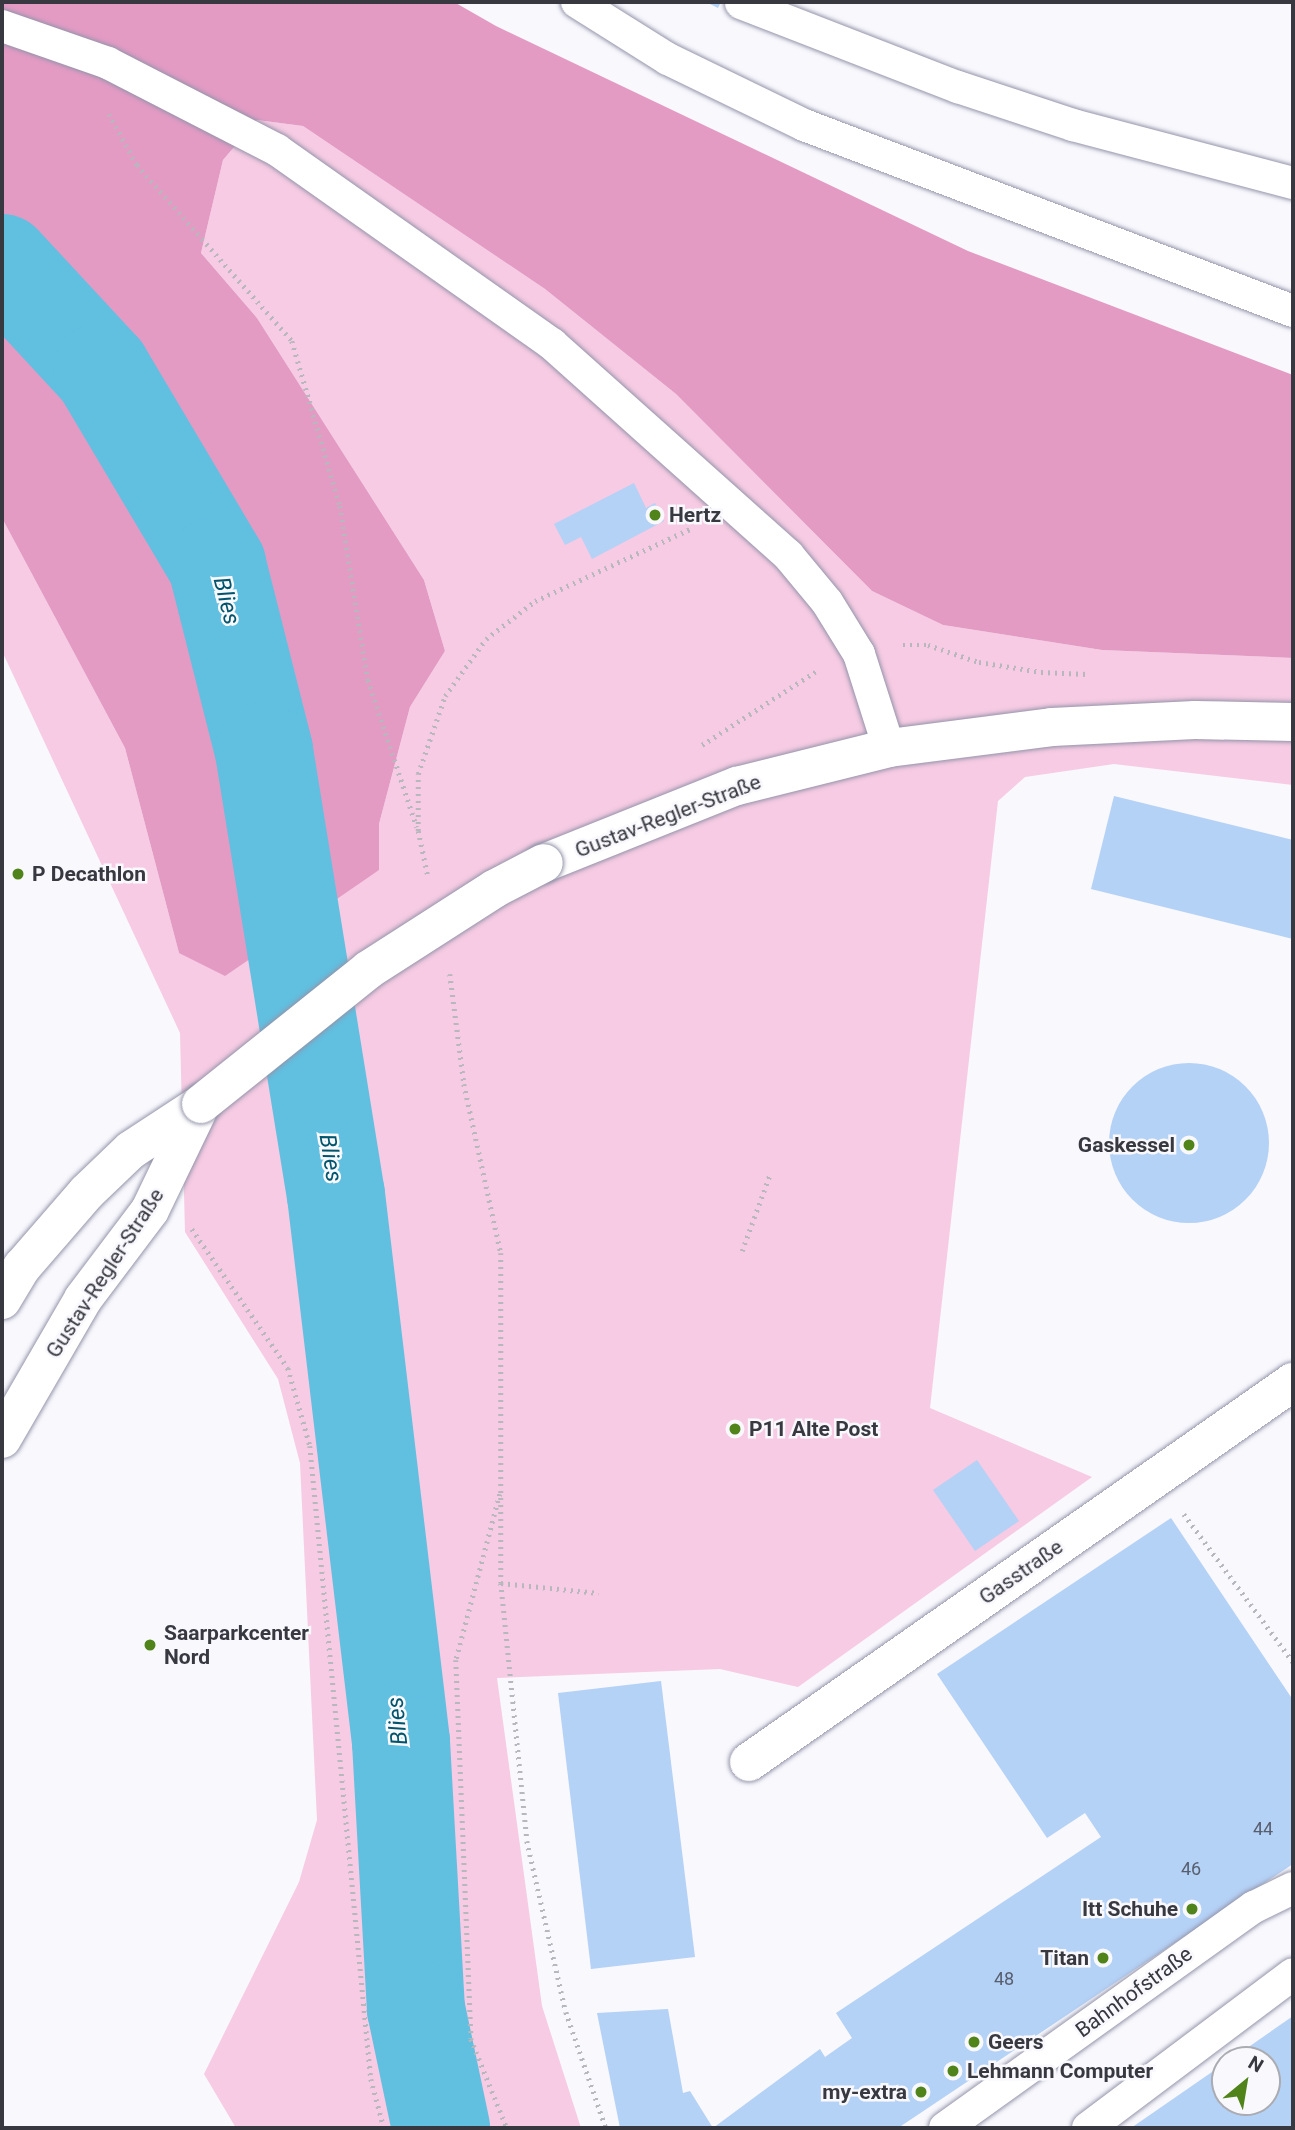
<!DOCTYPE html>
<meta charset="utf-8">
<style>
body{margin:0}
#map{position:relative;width:1295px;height:2130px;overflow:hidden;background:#f8f8fd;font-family:Roboto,sans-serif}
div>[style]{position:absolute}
.green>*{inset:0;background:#f6cbe3}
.forest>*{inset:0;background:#e39bc4}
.river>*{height:98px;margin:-49px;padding:0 49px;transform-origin:49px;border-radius:49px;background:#61bfe0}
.building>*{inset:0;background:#b4d1f6}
.round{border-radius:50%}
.path>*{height:4.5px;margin-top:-2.25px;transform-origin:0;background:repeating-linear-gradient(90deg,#b7b7be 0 2px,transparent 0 7px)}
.roads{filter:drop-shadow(0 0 2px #9494aa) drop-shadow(0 0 2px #9494aa)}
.service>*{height:32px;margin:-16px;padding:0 16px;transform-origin:16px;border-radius:16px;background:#fff}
.minor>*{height:38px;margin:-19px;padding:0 19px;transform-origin:19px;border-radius:19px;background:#fff}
.secondary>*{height:38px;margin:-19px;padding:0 19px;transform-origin:19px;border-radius:19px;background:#fff}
.bridges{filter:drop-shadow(0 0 2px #9494aa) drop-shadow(0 0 2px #9494aa)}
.secondary-bridge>*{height:38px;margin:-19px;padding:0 19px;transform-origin:19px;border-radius:19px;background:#fff}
.dots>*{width:19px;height:19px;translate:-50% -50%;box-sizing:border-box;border:4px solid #f8f8fd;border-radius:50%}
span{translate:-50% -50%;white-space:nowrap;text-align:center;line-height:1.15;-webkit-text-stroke:5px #f8f8fd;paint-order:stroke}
.number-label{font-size:18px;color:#575e6e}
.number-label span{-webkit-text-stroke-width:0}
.poi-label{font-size:21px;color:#383841;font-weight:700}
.left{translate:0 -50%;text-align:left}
.right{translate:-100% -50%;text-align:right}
.street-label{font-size:21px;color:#383841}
.water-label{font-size:23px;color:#00556c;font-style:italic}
.frame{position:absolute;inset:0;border:4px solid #383841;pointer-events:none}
.north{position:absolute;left:1211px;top:2046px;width:70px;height:70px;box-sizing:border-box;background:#f8f8fd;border:2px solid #ababb2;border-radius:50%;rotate:30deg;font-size:19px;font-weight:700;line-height:28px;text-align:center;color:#383841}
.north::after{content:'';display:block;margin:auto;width:24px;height:32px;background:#50841a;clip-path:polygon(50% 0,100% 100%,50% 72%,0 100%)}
</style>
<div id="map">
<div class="green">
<div style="clip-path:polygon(257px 120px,303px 126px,545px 289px,676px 394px,872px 591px,943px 625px,1102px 650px,1293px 658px,1293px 785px,1114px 764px,1025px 777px,998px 801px,930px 1408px,1092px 1477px,798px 1687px,720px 1669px,497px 1678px,542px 2006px,581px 2128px,236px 2128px,204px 2074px,299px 1882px,317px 1820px,300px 1463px,278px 1379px,185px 1232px,180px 1033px,2px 651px,2px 518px,125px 748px,179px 953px,379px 870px,379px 824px,410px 707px,445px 651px,424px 580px,257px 318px,201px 253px,223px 160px)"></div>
</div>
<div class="forest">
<div style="clip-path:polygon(2px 2px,454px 2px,496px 26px,968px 251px,1293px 375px,1293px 658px,1102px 650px,943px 625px,872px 591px,676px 394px,545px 289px,303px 126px,257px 120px,223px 160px,201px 253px,257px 318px,424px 580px,445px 651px,410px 707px,379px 824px,379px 870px,225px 976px,179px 953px,125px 748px,2px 518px)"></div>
</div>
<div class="river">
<div style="left:2px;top:263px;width:147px;rotate:47.2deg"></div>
<div style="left:102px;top:371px;width:226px;rotate:59.3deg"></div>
<div style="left:217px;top:565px;width:192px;rotate:75.8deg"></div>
<div style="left:264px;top:751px;width:450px;rotate:80.8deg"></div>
<div style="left:336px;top:1195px;width:551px;rotate:83.22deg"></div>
<div style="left:401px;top:1742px;width:267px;rotate:86.8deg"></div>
<div style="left:416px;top:2009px;width:122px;rotate:78.1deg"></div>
</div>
<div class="building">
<div style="clip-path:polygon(706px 2px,721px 2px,718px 8px)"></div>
<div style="clip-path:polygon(634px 483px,646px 508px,655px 503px,664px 521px,592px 559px,581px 537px,565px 545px,554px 524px)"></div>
<div style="clip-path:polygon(1114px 796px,1293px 840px,1293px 939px,1091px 889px)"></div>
<div class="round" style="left:1109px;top:1063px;width:160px;height:160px"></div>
<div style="clip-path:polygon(977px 1460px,1019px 1521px,975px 1551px,933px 1490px)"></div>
<div style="clip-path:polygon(1171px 1518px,1293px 1700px,1293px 1864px,898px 2128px,620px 2128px,597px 2013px,668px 2009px,683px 2093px,690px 2091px,713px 2128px,820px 2049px,825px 2057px,852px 2038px,836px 2013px,1101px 1837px,1085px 1813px,1047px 1838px,937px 1674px)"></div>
<div style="clip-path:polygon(661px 1681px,695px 1957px,591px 1969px,558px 1693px)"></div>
<div style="clip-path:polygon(1293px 2016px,1293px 2128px,1131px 2128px,1225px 2063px,1225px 2102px,1267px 2102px,1267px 2060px,1230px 2060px)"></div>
</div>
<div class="path">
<div style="left:109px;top:114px;width:58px;rotate:61.2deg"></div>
<div style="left:137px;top:165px;width:235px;rotate:48.6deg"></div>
<div style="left:292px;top:341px;width:172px;rotate:73.8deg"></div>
<div style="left:340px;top:506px;width:176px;rotate:80.9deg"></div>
<div style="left:368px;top:680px;width:155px;rotate:71.6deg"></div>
<div style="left:903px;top:645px;width:25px"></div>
<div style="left:928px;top:645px;width:54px;rotate:18.4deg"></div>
<div style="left:979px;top:662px;width:63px;rotate:9.2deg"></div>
<div style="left:1041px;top:672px;width:46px;rotate:2.5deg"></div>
<div style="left:702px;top:745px;width:138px;rotate:-32.9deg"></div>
<div style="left:427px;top:874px;width:44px;rotate:-101.8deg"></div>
<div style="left:418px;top:831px;width:57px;rotate:-90deg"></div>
<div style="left:418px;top:774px;width:83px;rotate:-70.9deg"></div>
<div style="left:445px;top:696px;width:70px;rotate:-54.3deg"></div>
<div style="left:486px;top:639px;width:62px;rotate:-37.8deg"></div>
<div style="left:535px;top:601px;width:173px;rotate:-24.9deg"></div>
<div style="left:450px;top:974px;width:111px;rotate:82.7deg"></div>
<div style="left:464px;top:1084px;width:173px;rotate:77.7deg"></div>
<div style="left:501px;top:1253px;width:330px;rotate:90deg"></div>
<div style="left:501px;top:1583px;width:259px;rotate:84.2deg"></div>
<div style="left:527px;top:1841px;width:175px;rotate:77.2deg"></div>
<div style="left:566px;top:2012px;width:123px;rotate:71deg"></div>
<div style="left:192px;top:1229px;width:169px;rotate:55.4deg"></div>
<div style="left:288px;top:1368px;width:81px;rotate:74.2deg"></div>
<div style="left:310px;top:1446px;width:636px;rotate:84.5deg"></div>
<div style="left:371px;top:2079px;width:51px;rotate:75.1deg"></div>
<div style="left:742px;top:1251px;width:82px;rotate:-70deg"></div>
<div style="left:500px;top:1494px;width:172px;rotate:104.8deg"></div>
<div style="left:456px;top:1660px;width:379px;rotate:87.7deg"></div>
<div style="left:471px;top:2039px;width:96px;rotate:68deg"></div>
<div style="left:1184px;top:1514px;width:184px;rotate:53.6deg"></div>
<div style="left:501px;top:1583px;width:98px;rotate:5.9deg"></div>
</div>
<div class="roads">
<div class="service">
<div style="left:577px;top:2px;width:107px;rotate:32.1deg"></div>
<div style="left:668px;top:59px;width:151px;rotate:25.9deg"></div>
<div style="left:804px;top:125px;width:523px;rotate:20.83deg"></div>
<div style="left:741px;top:3px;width:233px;rotate:21.2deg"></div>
<div style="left:958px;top:87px;width:121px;rotate:18.3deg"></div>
<div style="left:1073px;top:125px;width:228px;rotate:14.8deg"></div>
<div style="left:2px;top:26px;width:112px;rotate:19.2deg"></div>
<div style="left:108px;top:63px;width:190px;rotate:27.2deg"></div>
<div style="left:277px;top:150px;width:337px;rotate:35.2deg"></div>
<div style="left:552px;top:344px;width:317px;rotate:41.8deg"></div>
<div style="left:788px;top:555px;width:61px;rotate:50.3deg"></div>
<div style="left:827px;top:602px;width:61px;rotate:58.4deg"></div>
<div style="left:859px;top:654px;width:99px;rotate:72.3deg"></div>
<div style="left:945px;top:2128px;width:380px;rotate:-35.6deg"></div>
<div style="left:1254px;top:1907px;width:43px;rotate:-26deg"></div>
<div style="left:1088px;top:2128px;width:256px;rotate:-36.9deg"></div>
</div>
<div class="minor">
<div style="left:749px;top:1762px;width:664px;rotate:-34.94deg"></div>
</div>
<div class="secondary">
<div style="left:544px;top:863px;width:208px;rotate:-21.8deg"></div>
<div style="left:737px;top:786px;width:157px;rotate:-14deg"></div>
<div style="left:889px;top:748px;width:164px;rotate:-7.3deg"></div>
<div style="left:1052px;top:727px;width:143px;rotate:-2.8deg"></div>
<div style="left:1195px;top:720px;width:98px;rotate:1.2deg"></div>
<div style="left:2px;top:1300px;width:39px;rotate:-59deg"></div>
<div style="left:22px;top:1267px;width:99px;rotate:-49.1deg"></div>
<div style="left:87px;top:1192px;width:61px;rotate:-43.7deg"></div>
<div style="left:131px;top:1150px;width:84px;rotate:-33.3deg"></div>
<div style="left:2px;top:1439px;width:162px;rotate:-59.9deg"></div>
<div style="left:83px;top:1299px;width:111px;rotate:-53deg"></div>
<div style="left:150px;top:1210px;width:118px;rotate:-64.3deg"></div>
</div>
</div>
<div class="bridges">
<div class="secondary-bridge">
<div style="left:201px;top:1104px;width:214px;rotate:-38.7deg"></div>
<div style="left:368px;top:970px;width:150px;rotate:-32.7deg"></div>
<div style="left:494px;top:889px;width:56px;rotate:-27.5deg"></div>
</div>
</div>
<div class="dots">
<div style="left:655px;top:515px;background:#50841a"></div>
<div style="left:18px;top:874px;background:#50841a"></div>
<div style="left:1189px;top:1145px;background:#50841a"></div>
<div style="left:735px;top:1429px;background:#50841a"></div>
<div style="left:150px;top:1645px;background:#50841a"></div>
<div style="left:1192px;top:1909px;background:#50841a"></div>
<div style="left:1103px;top:1958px;background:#50841a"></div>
<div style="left:974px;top:2042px;background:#50841a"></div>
<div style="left:953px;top:2071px;background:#50841a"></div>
<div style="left:921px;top:2092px;background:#50841a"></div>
</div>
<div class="number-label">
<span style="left:1263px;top:1829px">44</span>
<span style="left:1191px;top:1869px">46</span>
<span style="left:1004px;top:1979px">48</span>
</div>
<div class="poi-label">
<span class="left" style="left:669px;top:515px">Hertz</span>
<span class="left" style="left:32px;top:874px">P Decathlon</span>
<span class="right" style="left:1175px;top:1145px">Gaskessel</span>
<span class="left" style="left:749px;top:1429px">P11 Alte Post</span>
<span class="left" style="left:164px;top:1645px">Saarparkcenter<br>Nord</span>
<span class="right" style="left:1178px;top:1909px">Itt Schuhe</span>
<span class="right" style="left:1089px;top:1958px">Titan</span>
<span class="left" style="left:988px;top:2042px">Geers</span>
<span class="left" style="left:967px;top:2071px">Lehmann Computer</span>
<span class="right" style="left:907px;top:2092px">my-extra</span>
</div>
<div class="street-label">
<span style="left:668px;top:816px;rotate:-21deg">Gustav-Regler-Straße</span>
<span style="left:105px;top:1273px;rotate:-57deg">Gustav-Regler-Straße</span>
<span style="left:1021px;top:1572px;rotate:-35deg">Gasstraße</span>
<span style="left:1134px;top:1992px;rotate:-36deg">Bahnhofstraße</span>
</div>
<div class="water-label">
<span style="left:226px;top:601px;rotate:76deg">Blies</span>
<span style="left:330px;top:1158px;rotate:81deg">Blies</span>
<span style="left:398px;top:1721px;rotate:-96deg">Blies</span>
</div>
<div class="frame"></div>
<div class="north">N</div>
</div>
